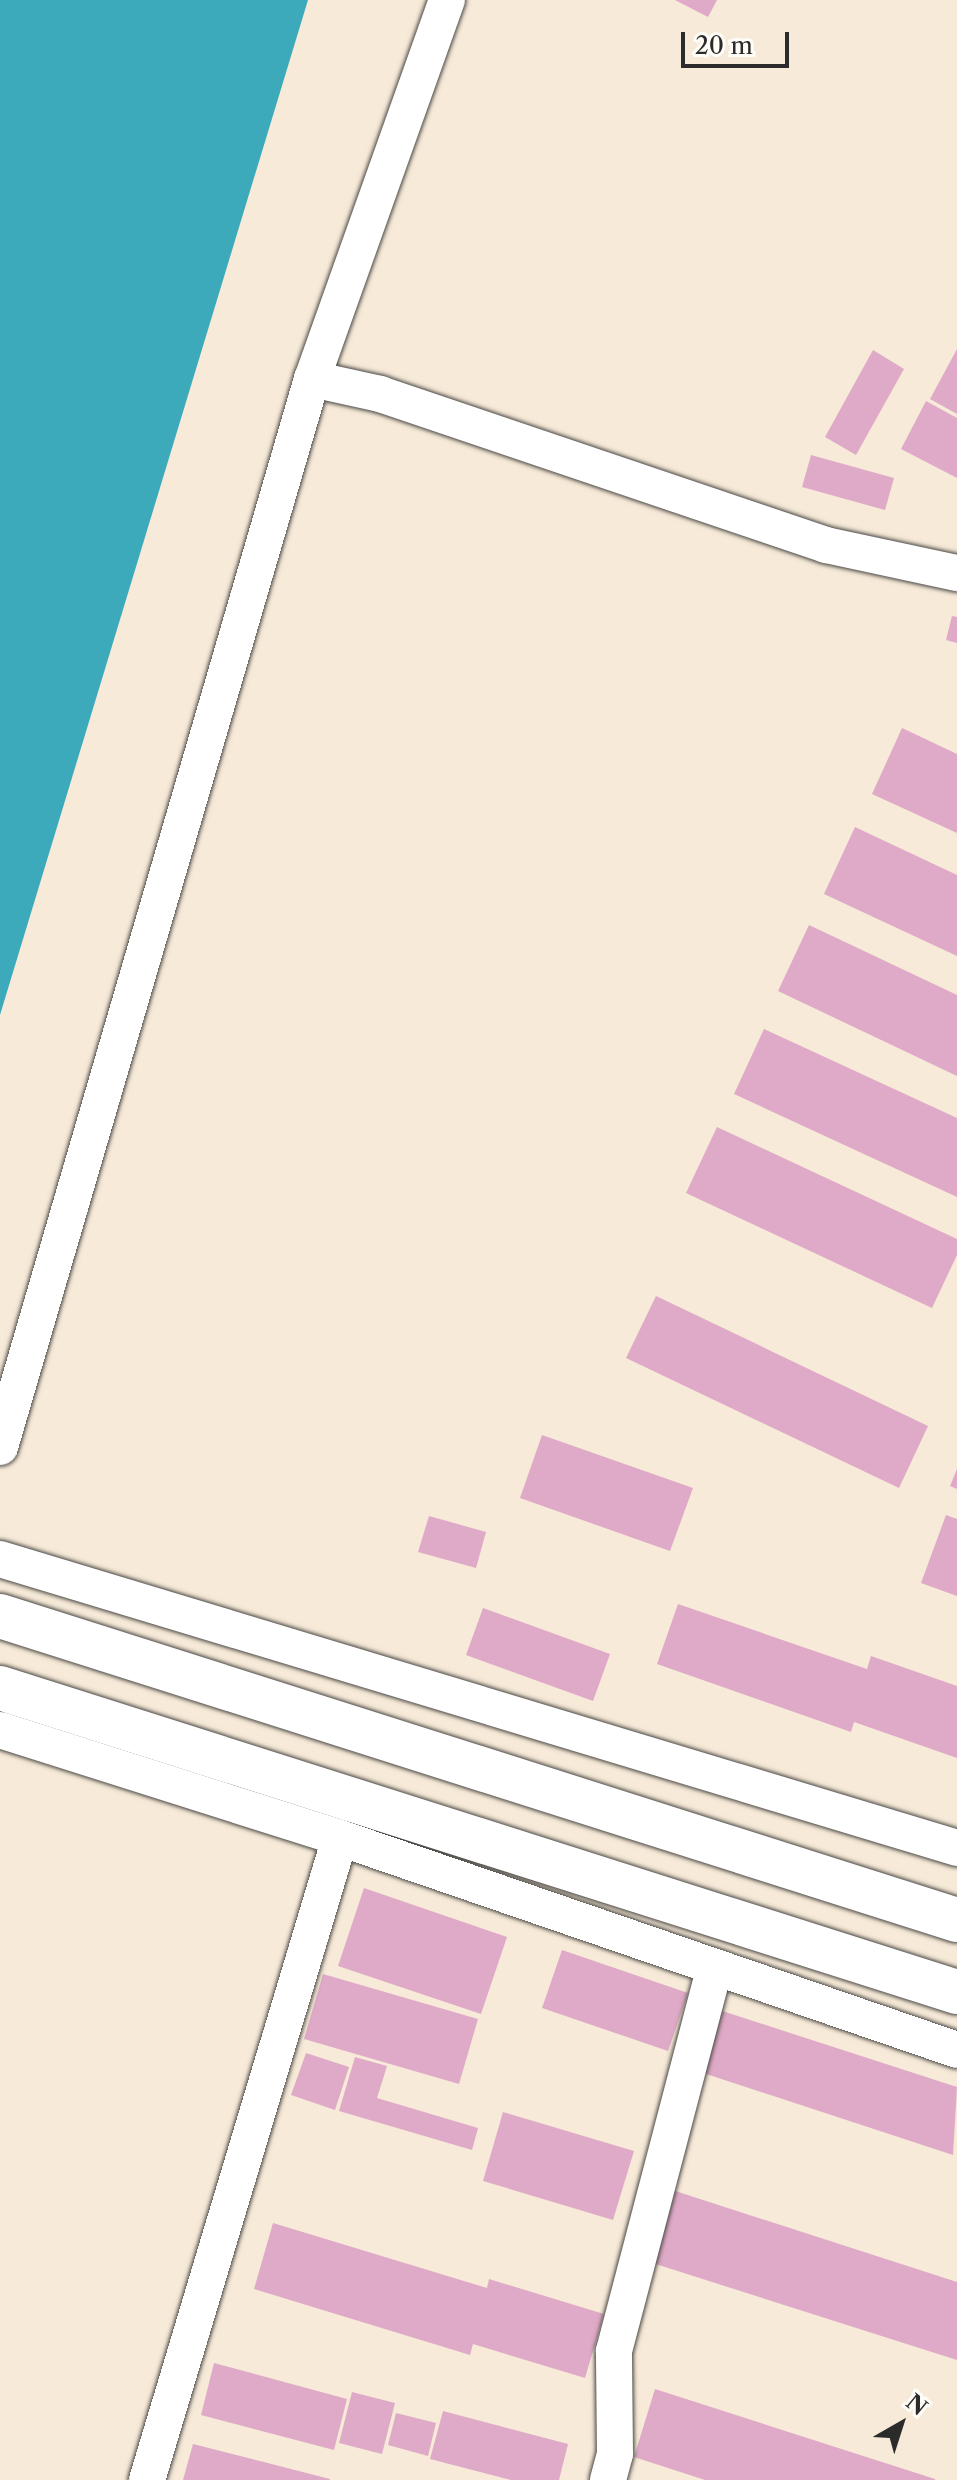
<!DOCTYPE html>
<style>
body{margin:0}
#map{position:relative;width:957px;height:2480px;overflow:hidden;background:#f7ead8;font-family:"Libre Caslon Text",serif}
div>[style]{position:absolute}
.water>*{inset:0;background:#3daabc}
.building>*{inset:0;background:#dfaac7}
.roads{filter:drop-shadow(0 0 2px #4a4845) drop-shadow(0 0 2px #4a4845)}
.street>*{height:36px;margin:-18px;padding:0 18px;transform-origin:18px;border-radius:18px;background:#fff}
.secondary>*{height:44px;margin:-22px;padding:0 22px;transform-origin:22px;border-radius:22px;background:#fff}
span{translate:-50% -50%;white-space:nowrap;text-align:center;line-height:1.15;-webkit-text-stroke:7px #fdfcf7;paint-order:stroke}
.north{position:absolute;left:861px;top:2384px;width:80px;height:80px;-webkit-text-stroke:6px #fdfcf7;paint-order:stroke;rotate:39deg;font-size:22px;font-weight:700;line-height:32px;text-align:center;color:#2b2b2b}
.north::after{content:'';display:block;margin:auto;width:28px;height:36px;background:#2b2b2b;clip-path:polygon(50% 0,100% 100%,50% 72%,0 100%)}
.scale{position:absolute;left:681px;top:32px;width:108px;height:36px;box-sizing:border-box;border:4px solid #2b2b2b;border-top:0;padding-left:10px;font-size:24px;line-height:28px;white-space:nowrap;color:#2b2b2b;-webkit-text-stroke:6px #fdfcf7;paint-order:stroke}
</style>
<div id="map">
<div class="water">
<div style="clip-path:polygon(0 0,308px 0,0 1015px)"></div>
</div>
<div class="building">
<div style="clip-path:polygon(675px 0,717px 0,708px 17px)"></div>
<div style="clip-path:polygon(957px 349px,957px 414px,930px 399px)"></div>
<div style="clip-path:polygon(873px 350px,904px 369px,856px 455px,825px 437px)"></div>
<div style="clip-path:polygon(926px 401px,957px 418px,957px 478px,901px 449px)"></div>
<div style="clip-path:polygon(811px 455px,894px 478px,885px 510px,802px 487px)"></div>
<div style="clip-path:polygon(952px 616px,957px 617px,957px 643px,946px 640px)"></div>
<div style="clip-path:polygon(902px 728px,957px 754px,957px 833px,872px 794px)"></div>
<div style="clip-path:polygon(855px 827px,957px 875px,957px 956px,824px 894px)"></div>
<div style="clip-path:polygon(809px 925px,957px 995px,957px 1076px,778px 991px)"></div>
<div style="clip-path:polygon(764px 1029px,957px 1118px,957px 1197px,734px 1094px)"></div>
<div style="clip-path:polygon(717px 1127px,957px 1239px,957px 1255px,932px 1308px,686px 1193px)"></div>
<div style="clip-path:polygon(656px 1296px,928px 1426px,899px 1488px,626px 1358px)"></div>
<div style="clip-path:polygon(542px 1435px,693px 1488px,670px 1551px,520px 1498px)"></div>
<div style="clip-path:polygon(957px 1469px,957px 1489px,950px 1486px)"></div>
<div style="clip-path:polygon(946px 1515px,957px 1519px,957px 1596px,921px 1583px)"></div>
<div style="clip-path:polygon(429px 1516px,486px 1532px,476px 1568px,418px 1552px)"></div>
<div style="clip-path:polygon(678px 1604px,867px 1669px,871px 1656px,957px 1686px,957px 1758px,854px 1722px,851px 1732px,657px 1664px)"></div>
<div style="clip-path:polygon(483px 1608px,610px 1654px,593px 1701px,466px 1655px)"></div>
<div style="clip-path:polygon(364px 1888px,507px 1937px,481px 2014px,338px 1966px)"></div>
<div style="clip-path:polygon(562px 1950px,688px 1993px,668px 2051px,542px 2008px)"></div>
<div style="clip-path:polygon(323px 1974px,478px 2019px,459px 2084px,304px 2039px)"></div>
<div style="clip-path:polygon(713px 2008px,957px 2087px,953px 2155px,694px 2070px)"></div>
<div style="clip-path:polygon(306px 2053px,349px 2067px,335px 2110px,291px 2095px)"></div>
<div style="clip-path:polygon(355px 2057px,387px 2066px,377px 2098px,478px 2128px,472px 2150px,339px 2111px)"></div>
<div style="clip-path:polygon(503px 2112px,634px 2151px,613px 2220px,483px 2181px)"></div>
<div style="clip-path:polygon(666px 2188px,957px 2282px,957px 2360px,643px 2260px)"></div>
<div style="clip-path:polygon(273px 2223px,487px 2288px,489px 2279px,604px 2314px,585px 2378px,473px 2344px,470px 2355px,254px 2289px)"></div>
<div style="clip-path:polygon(214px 2363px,347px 2399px,334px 2450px,201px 2415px)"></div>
<div style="clip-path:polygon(655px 2389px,935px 2479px,935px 2480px,705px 2480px,634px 2457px)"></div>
<div style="clip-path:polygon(352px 2392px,395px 2403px,382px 2454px,339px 2443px)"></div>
<div style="clip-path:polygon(443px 2411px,568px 2444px,559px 2480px,511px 2480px,430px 2459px)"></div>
<div style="clip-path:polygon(396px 2413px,436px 2423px,428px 2456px,388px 2445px)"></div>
<div style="clip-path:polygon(193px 2444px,330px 2479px,330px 2480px,183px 2480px)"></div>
</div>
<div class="roads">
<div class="street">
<div style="left:312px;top:379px;width:70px;rotate:12.4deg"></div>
<div style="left:380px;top:394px;width:471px;rotate:18.7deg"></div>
<div style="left:826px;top:545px;width:134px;rotate:12.1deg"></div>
<div style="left:0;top:1447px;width:1113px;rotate:-73.72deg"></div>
<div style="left:312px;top:379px;width:402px;rotate:-70.4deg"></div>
<div style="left:0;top:1559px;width:1000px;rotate:16.8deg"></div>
<div style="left:0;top:1730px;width:357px;rotate:17.6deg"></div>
<div style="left:340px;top:1838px;width:652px;rotate:18.96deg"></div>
<div style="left:147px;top:2480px;width:670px;rotate:-73.27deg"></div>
<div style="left:608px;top:2480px;width:27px;rotate:-75deg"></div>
<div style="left:615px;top:2454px;width:103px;rotate:-90.6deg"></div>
<div style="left:614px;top:2351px;width:397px;rotate:-75.3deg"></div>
</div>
<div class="secondary">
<div style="left:0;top:1616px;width:1004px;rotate:17.62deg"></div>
<div style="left:0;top:1688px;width:1004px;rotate:17.62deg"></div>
</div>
</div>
<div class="north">N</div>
<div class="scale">20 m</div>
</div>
